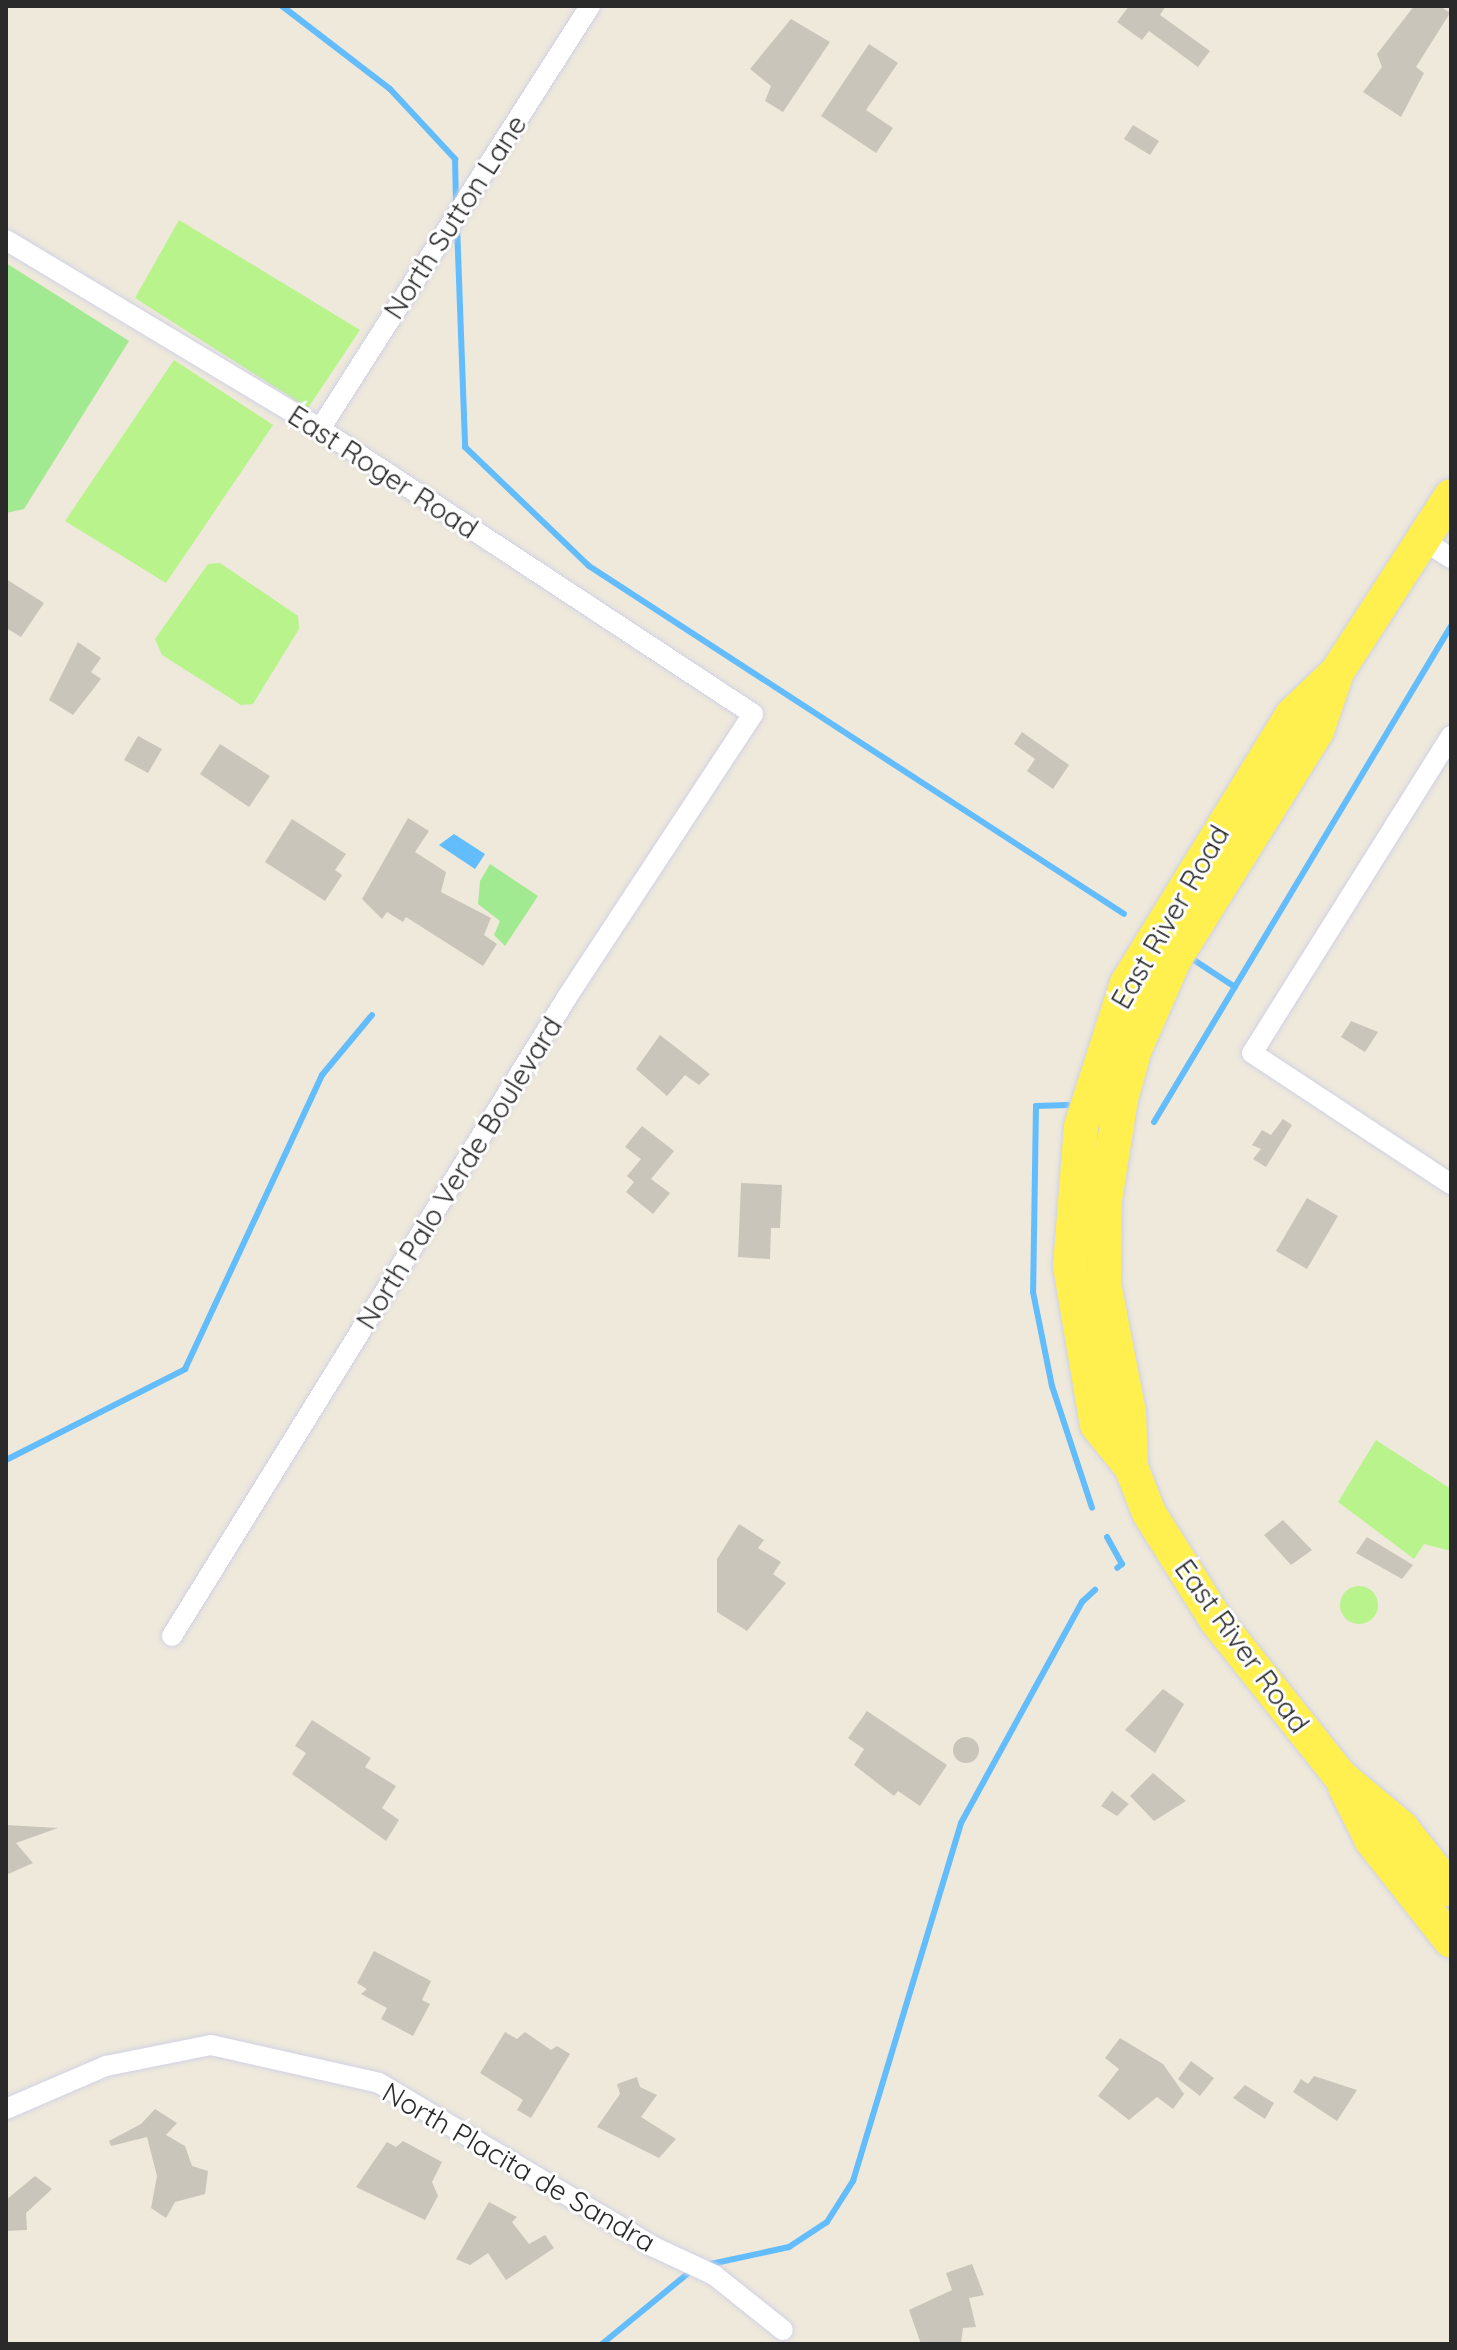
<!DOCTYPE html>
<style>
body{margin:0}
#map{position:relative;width:1457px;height:2350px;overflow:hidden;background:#eee9db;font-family:Quicksand,sans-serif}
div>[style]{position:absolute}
.green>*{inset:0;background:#a2ea92}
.pitch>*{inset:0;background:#b8f38c}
.round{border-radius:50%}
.water>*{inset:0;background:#63bcfb}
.stream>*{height:6px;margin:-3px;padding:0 3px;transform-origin:3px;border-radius:3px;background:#63bcfb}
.building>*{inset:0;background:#c9c5bb}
.roads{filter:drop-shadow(0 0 2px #d0d1e5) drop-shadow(0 0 2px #d0d1e5)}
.street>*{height:20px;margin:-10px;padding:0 10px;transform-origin:10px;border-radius:10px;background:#fff}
.primary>*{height:34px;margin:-17px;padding:0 17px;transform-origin:17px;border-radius:17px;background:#fff04f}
span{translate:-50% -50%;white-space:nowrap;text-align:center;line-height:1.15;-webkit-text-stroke:6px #fff;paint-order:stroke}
.street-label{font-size:28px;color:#2a2a2a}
.frame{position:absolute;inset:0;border:8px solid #2a2a2a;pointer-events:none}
</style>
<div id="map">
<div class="green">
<div style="clip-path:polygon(6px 263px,129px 341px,24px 509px,6px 513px)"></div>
<div style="clip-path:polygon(490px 864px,538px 896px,505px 946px,494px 935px,500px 921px,478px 904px,480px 881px)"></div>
</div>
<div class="pitch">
<div style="clip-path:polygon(179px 220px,360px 330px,308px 408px,135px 298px)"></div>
<div style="clip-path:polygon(174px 360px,273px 425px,166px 583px,65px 521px)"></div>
<div style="clip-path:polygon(220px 563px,298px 616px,299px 629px,253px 704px,241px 705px,162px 655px,155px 639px,208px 564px)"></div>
<div style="clip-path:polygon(1376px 1440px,1451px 1489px,1451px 1551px,1424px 1544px,1414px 1559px,1338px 1502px)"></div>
<div class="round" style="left:1340px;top:1586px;width:38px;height:38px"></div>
</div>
<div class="water">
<div style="clip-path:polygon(454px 834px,485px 854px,475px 869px,439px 845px)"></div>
</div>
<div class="stream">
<div style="left:282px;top:6px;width:136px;rotate:37.5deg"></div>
<div style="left:390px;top:89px;width:96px;rotate:47.1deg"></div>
<div style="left:455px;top:159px;width:43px;rotate:88.7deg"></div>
<div style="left:457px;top:225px;width:222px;rotate:87.9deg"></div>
<div style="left:465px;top:447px;width:172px;rotate:43.8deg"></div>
<div style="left:589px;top:566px;width:638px;rotate:33.04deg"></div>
<div style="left:1194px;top:960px;width:49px;rotate:33.4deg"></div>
<div style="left:1068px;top:1105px;width:32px;rotate:178deg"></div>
<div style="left:1036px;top:1106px;width:186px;rotate:90.9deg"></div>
<div style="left:1033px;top:1292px;width:96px;rotate:78.6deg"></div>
<div style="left:1052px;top:1386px;width:128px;rotate:71.8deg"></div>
<div style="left:1154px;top:1122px;width:578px;rotate:-59.09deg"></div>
<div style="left:6px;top:1460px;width:201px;rotate:-26.9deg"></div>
<div style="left:185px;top:1369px;width:324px;rotate:-65deg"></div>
<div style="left:322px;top:1075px;width:78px;rotate:-50.2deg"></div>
<div style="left:1107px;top:1537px;width:31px;rotate:61deg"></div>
<div style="left:1122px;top:1564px;width:6px;rotate:141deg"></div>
<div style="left:706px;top:2265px;width:85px;rotate:-12.2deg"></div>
<div style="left:789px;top:2247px;width:45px;rotate:-33.3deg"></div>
<div style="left:827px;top:2222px;width:49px;rotate:-57.6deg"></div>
<div style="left:853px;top:2181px;width:374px;rotate:-73.2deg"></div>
<div style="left:961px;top:1823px;width:252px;rotate:-61.3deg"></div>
<div style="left:1082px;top:1602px;width:18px;rotate:-43deg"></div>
<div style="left:602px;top:2344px;width:117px;rotate:-39.4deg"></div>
</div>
<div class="building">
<div style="clip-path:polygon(1129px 6px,1166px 6px,1160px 15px,1210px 51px,1198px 67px,1149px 31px,1142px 40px,1117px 22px)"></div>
<div style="clip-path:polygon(1414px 6px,1440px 6px,1450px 13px,1416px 67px,1424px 73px,1401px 117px,1363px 92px,1382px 67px,1377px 54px)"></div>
<div style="clip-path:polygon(791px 19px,830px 42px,783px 112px,765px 101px,771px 86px,750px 69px)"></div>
<div style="clip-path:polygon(869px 44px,898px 63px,866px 110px,893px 128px,876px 153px,821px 116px)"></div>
<div style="clip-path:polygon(1133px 125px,1159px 141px,1150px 155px,1124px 139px)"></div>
<div style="clip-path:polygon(6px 579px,44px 603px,21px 637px,6px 628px)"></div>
<div style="clip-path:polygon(78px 642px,101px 658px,91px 672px,101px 679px,73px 715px,49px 700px)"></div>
<div style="clip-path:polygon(1022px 732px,1069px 765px,1053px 789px,1027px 771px,1035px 759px,1014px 744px)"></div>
<div style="clip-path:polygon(138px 736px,162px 749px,148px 773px,124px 760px)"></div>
<div style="clip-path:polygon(220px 744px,270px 776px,249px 807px,200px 774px)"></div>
<div style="clip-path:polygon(408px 818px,429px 831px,415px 852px,446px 872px,441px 892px,491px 918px,484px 935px,497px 944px,483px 966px,406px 917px,403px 922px,387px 912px,382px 919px,362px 899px)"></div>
<div style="clip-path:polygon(292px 819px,346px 854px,335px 870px,342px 875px,325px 901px,265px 862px)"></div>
<div style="clip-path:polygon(1351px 1021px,1378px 1032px,1365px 1052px,1341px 1037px)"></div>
<div style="clip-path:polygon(660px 1035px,710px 1074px,699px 1085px,685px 1075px,667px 1096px,636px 1069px)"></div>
<div style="clip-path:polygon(1283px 1119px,1292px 1125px,1266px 1167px,1253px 1159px,1261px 1149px,1252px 1145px,1262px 1130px,1271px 1135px)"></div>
<div style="clip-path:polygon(642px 1126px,674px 1151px,651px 1179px,670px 1193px,653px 1214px,626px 1192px,634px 1182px,627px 1176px,641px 1159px,625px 1147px)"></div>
<div style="clip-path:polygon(741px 1183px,782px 1185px,780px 1228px,771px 1228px,770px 1259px,738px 1257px)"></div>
<div style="clip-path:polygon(1307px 1198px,1338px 1216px,1307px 1269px,1276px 1251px)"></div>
<div style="clip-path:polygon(1283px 1520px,1312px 1550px,1291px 1565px,1264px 1535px)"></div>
<div style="clip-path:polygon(739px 1524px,764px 1540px,758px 1548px,781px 1562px,773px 1574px,786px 1583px,747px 1631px,717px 1612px,717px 1559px)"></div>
<div style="clip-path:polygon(1367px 1537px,1413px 1565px,1402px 1579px,1356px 1553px)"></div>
<div style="clip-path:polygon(1163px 1689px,1184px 1704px,1155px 1753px,1125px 1730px)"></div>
<div style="clip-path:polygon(867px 1711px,947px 1765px,920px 1806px,898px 1791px,894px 1796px,854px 1765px,864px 1749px,848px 1738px)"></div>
<div style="clip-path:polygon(312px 1720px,371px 1758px,365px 1767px,396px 1786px,382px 1808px,399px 1820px,386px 1841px,292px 1774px,306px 1753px,295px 1746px)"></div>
<div class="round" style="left:953px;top:1737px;width:26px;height:26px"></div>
<div style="clip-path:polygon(1153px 1773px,1186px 1801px,1154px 1821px,1130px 1796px)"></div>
<div style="clip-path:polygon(1112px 1791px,1129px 1804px,1117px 1816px,1101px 1806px)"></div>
<div style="clip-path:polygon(6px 1825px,58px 1828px,16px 1843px,33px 1863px,6px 1875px)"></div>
<div style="clip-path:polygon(374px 1951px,431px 1981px,422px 2000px,430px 2004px,413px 2036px,381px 2019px,387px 2008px,361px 1994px,367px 1989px,357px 1983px)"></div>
<div style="clip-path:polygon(505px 2032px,517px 2039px,525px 2032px,551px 2050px,557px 2046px,570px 2054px,531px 2118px,517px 2110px,523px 2100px,480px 2073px)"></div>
<div style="clip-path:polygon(1120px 2038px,1163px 2064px,1184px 2094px,1173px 2109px,1157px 2097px,1129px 2120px,1098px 2096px,1119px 2069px,1105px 2058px)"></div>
<div style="clip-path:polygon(1191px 2061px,1214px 2078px,1200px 2096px,1178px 2079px)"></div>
<div style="clip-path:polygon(1314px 2076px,1357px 2090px,1337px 2121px,1293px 2092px,1301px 2079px,1308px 2084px)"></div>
<div style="clip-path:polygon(637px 2077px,640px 2087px,657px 2095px,641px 2117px,676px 2139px,659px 2158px,597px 2127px,620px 2094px,617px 2084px)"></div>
<div style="clip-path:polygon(1245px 2085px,1274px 2103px,1265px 2119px,1233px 2098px)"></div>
<div style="clip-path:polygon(155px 2109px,177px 2123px,166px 2135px,185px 2146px,192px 2166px,208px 2171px,205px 2194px,175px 2202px,166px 2218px,151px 2208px,157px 2176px,147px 2137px,111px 2146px,109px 2141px,141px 2124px)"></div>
<div style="clip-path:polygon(403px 2141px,442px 2162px,432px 2182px,438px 2196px,425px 2220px,356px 2187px,387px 2142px,396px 2147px)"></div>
<div style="clip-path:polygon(35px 2176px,52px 2189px,26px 2213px,27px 2230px,6px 2231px,6px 2200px)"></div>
<div style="clip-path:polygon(489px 2202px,517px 2217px,512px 2222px,529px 2244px,545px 2235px,554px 2248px,506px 2280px,488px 2253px,470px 2265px,456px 2259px)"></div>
<div style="clip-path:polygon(972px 2264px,984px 2295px,969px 2298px,976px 2327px,963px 2328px,961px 2344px,921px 2344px,909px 2310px,952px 2290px,946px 2273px)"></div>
</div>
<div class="roads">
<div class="street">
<div style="left:6px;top:240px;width:366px;rotate:31deg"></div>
<div style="left:320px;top:429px;width:518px;rotate:33.35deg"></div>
<div style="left:753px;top:714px;width:341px;rotate:123.3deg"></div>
<div style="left:566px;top:999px;width:749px;rotate:121.74deg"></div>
<div style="left:320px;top:429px;width:502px;rotate:-57.45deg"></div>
<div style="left:1423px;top:540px;width:33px;rotate:33deg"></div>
<div style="left:1451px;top:736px;width:374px;rotate:122.1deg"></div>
<div style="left:1252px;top:1053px;width:238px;rotate:33.4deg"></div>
<div style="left:6px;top:2109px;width:109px;rotate:-23.3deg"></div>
<div style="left:106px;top:2066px;width:107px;rotate:-11.3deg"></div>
<div style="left:211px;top:2045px;width:172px;rotate:12.7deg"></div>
<div style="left:379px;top:2083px;width:320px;rotate:30.8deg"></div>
<div style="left:654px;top:2247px;width:66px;rotate:25deg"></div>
<div style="left:714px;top:2275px;width:88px;rotate:38.6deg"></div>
</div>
<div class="primary">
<div style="left:1451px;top:496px;width:210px;rotate:122.9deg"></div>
<div style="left:1337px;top:672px;width:62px;rotate:136.3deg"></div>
<div style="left:1292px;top:715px;width:315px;rotate:121.6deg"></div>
<div style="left:1127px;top:983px;width:150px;rotate:107.8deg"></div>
<div style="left:1081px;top:1126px;width:140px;rotate:94.5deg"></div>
<div style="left:1070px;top:1266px;width:161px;rotate:80.4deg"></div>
<div style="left:1097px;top:1425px;width:54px;rotate:51deg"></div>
<div style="left:1131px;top:1467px;width:49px;rotate:68.6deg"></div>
<div style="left:1149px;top:1513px;width:126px;rotate:57.9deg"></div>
<div style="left:1216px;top:1620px;width:199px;rotate:51.5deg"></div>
<div style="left:1340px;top:1776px;width:80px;rotate:39.9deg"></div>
<div style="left:1401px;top:1827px;width:80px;rotate:51.6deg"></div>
<div style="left:1131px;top:1467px;width:54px;rotate:-92.1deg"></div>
<div style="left:1129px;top:1413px;width:132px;rotate:-100.9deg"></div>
<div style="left:1104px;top:1283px;width:83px;rotate:-89.3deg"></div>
<div style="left:1105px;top:1200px;width:102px;rotate:-81deg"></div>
<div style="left:1121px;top:1099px;width:52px;rotate:-74.4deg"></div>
<div style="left:1135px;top:1049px;width:97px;rotate:-66.3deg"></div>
<div style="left:1174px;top:960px;width:270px;rotate:-58deg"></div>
<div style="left:1317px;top:731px;width:56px;rotate:-71.2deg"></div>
<div style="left:1345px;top:1787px;width:60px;rotate:63.4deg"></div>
<div style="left:1372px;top:1841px;width:127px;rotate:51.7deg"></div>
</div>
</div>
<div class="street-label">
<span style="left:455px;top:217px;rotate:-57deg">North Sutton Lane</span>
<span style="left:383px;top:472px;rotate:33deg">East Roger Road</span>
<span style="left:1170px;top:917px;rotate:-60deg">East River Road</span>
<span style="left:459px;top:1173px;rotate:-58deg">North Palo Verde Boulevard</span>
<span style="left:1242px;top:1646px;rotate:54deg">East River Road</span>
<span style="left:519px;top:2167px;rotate:30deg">North Placita de Sandra</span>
</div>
<div class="frame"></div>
</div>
